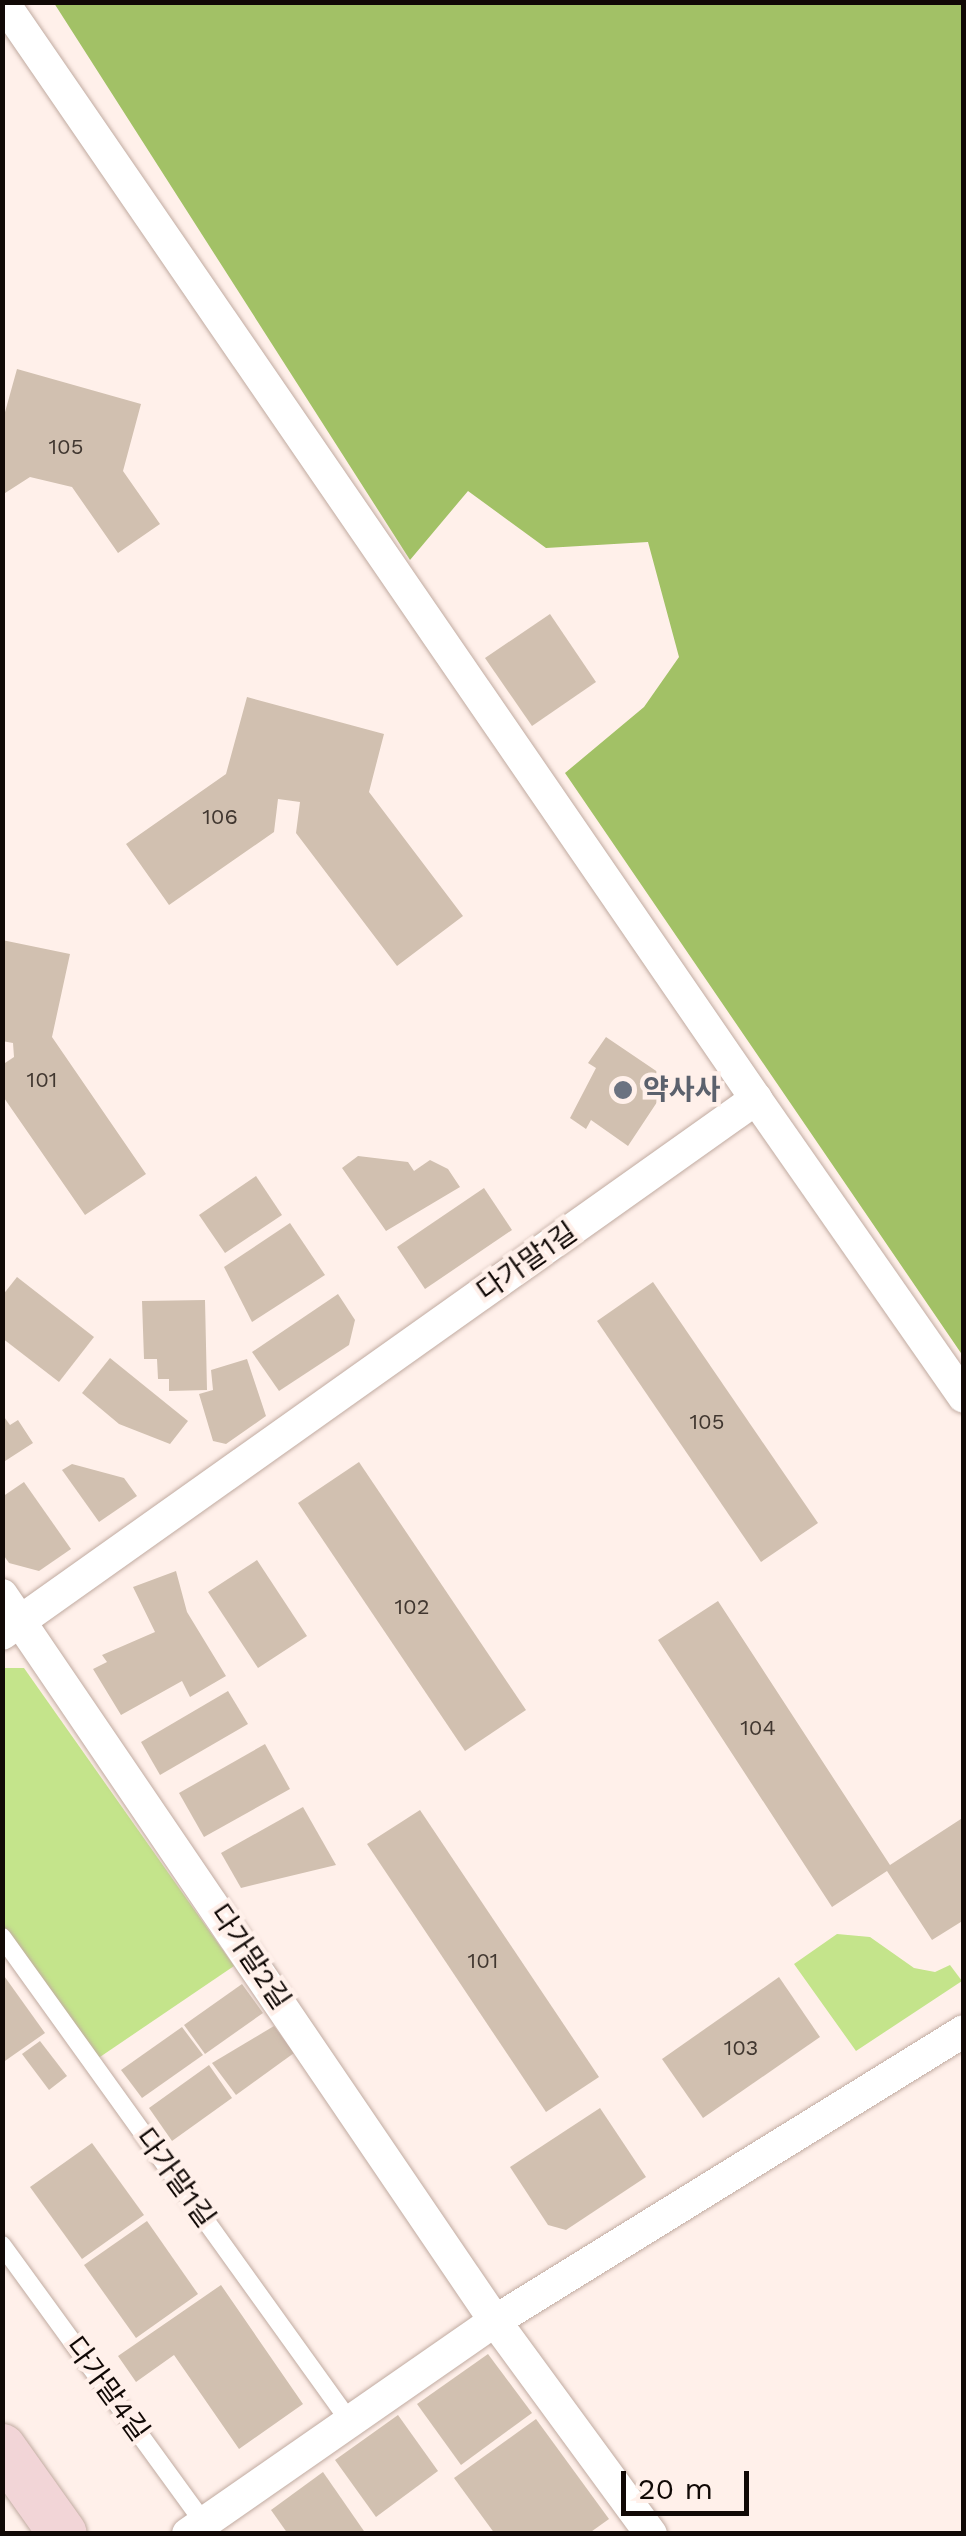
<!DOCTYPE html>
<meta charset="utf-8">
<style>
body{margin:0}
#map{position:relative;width:966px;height:2536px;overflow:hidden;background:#fff0ea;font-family:"Work Sans","Noto Sans KR",sans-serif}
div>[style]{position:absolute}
.green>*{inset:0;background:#c4e48b}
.forest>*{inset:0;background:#a2c166}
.building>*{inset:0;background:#d1c0b0}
.roads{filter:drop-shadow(0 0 2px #c1aba1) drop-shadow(0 0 2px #c1aba1)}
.service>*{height:18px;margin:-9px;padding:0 9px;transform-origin:9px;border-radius:9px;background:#fff}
.minor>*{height:32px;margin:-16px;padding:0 16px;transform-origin:16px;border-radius:16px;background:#fff}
.secondary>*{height:48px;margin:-24px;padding:0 24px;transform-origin:24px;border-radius:24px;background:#f2d5d7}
.dots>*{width:28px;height:28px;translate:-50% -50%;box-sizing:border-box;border:5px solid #fff0ea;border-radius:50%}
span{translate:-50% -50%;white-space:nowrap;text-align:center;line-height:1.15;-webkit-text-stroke:9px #fff0ea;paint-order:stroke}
.number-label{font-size:22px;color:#413730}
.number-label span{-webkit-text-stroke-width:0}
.worship-label{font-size:28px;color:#5b616d;font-weight:700}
.left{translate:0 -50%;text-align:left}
.street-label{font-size:28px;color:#110906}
.frame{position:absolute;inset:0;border:5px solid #110906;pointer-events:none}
.scale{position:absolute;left:621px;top:2471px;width:128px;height:45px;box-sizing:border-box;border:5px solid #110906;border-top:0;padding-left:12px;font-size:30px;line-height:35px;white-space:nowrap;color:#110906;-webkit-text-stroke:8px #fff0ea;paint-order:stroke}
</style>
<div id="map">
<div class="green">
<div style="clip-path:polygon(2px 1668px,24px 1668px,234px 1966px,97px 2059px,3px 1926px)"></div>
<div style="clip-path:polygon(837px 1934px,870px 1937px,914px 1968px,935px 1972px,950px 1965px,962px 1981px,856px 2051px,794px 1964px)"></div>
</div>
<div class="forest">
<div style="clip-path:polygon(54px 3px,963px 3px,963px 1356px,565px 773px,644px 707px,679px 657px,648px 542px,546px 548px,468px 491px,410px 560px)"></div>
</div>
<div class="building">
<div style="clip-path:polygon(17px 369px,141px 404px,123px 471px,160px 524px,118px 553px,72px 487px,30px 477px,2px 495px,2px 423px)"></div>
<div style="clip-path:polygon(550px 614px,596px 682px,532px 726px,485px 658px)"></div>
<div style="clip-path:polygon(247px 697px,384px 734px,369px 792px,463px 916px,397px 966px,296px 833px,300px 802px,278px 799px,274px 832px,169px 905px,126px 844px,226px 774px)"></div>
<div style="clip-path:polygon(2px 940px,70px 954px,52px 1037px,146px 1174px,85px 1215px,2px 1095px,2px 1065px,14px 1057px,13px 1043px,2px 1041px)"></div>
<div style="clip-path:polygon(606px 1037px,671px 1081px,628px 1146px,591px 1120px,586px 1129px,570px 1118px,596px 1068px,588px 1063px)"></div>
<div style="clip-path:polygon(358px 1156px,408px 1162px,414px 1171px,430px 1160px,448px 1169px,460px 1187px,386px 1231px,342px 1168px)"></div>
<div style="clip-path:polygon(256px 1176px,282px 1215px,225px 1253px,199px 1215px)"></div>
<div style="clip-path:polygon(484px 1188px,512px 1230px,425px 1289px,397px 1247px)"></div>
<div style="clip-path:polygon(290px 1223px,325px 1275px,252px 1322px,224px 1267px)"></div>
<div style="clip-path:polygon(17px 1277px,94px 1337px,59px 1382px,2px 1338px,2px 1296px)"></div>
<div style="clip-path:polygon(653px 1282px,818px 1523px,761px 1562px,597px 1321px)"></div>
<div style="clip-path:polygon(338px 1294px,355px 1320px,349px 1345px,279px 1391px,252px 1352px)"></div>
<div style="clip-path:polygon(205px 1300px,207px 1390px,169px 1391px,169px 1379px,158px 1379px,157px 1359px,144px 1359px,142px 1301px)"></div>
<div style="clip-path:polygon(110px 1358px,188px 1421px,170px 1444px,119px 1424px,82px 1393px)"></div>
<div style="clip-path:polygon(247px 1359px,266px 1416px,226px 1444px,213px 1441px,199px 1394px,213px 1390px,211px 1370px)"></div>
<div style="clip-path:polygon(2px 1414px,10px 1425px,18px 1420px,33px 1443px,2px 1463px)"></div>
<div style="clip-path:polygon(359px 1462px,526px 1710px,465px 1751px,298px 1503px)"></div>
<div style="clip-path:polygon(72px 1464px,124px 1478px,137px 1496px,99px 1522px,62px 1470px)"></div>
<div style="clip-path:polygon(24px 1482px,71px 1549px,39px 1571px,9px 1563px,2px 1553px,2px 1497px)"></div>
<div style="clip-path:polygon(257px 1560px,307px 1636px,258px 1668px,208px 1592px)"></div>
<div style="clip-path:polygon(176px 1571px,187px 1612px,226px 1676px,190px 1697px,182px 1681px,121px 1715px,93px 1669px,107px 1662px,102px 1655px,155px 1632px,133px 1587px)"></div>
<div style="clip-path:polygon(718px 1601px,890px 1865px,964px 1817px,964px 1920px,932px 1940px,887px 1871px,832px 1907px,658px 1640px)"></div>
<div style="clip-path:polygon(228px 1691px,248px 1724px,160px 1775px,141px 1742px)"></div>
<div style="clip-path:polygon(265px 1744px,290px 1789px,204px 1837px,179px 1793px)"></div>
<div style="clip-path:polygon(303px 1807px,336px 1865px,241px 1888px,221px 1853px)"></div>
<div style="clip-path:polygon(420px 1810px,599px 2077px,546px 2112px,367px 1844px)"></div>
<div style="clip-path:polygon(2px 1973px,45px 2033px,2px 2063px)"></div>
<div style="clip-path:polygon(779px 1977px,820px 2037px,703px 2118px,662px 2059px)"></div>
<div style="clip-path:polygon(242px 1984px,263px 2013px,205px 2054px,184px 2025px)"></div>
<div style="clip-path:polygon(274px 2026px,294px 2053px,236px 2095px,212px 2063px)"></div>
<div style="clip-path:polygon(182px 2027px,203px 2055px,142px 2098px,121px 2070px)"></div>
<div style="clip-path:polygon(40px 2041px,67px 2076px,49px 2090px,22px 2054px)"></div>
<div style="clip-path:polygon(209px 2065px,232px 2098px,172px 2141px,149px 2108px)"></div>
<div style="clip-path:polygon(600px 2108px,646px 2177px,566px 2230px,548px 2225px,510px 2167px)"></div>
<div style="clip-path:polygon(92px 2143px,144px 2215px,82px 2259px,30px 2187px)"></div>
<div style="clip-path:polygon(147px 2221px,198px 2294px,136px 2338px,84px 2265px)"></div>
<div style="clip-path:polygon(221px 2285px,303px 2404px,239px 2449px,174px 2355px,136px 2382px,118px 2356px)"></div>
<div style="clip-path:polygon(488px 2354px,532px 2413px,461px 2465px,417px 2404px)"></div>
<div style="clip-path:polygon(398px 2415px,438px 2471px,376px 2517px,335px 2460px)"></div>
<div style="clip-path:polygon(536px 2419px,609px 2519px,588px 2534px,495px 2534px,454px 2478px)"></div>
<div style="clip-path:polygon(323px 2472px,366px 2534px,288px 2534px,271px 2510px)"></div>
</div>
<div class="roads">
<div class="service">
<div style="left:2px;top:1937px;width:593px;rotate:54.33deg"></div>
<div style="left:2px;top:2245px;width:351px;rotate:54deg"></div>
</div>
<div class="minor">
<div style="left:3px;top:2px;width:1331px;rotate:55.53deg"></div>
<div style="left:2px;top:1595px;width:878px;rotate:55.82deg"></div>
<div style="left:495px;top:2321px;width:264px;rotate:53.8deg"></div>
<div style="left:2px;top:1634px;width:925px;rotate:-35.36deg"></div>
<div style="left:756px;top:1099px;width:363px;rotate:55.1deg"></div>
<div style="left:188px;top:2534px;width:374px;rotate:-34.8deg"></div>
<div style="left:495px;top:2321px;width:551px;rotate:-31.73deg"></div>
</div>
<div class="secondary">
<div style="left:2px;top:2448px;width:105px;rotate:54.7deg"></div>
</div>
</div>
<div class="dots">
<div style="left:623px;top:1090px;background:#6b7280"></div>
</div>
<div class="number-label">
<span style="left:66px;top:447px">105</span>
<span style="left:220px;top:817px">106</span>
<span style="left:42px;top:1080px">101</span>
<span style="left:707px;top:1422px">105</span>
<span style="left:412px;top:1607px">102</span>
<span style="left:758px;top:1728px">104</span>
<span style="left:483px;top:1961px">101</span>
<span style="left:741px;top:2048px">103</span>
</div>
<div class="worship-label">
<span class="left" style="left:643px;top:1090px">약사사</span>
</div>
<div class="street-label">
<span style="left:527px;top:1262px;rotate:-35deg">다가말1길</span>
<span style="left:250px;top:1957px;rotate:56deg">다가말2길</span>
<span style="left:175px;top:2178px;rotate:54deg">다가말1길</span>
<span style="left:107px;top:2389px;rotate:54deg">다가말4길</span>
</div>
<div class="frame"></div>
<div class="scale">20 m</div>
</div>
